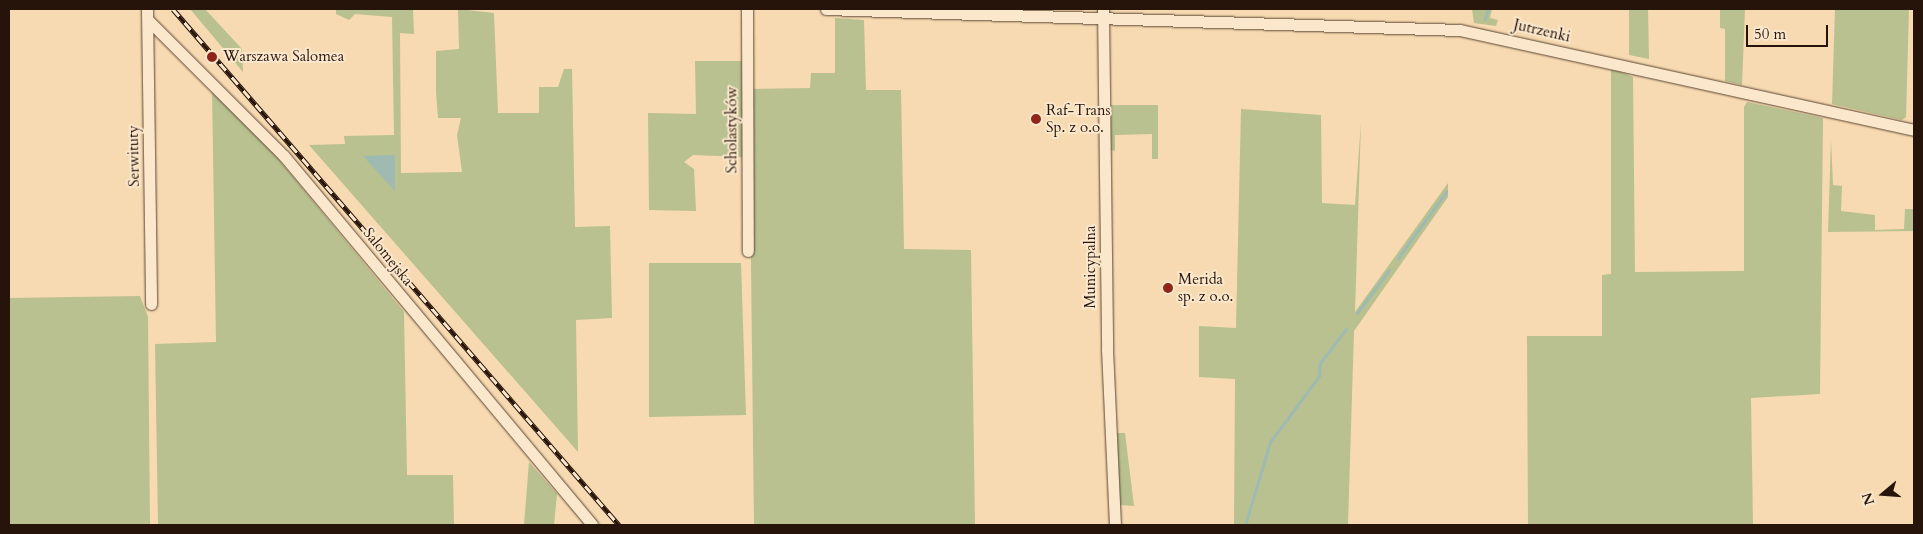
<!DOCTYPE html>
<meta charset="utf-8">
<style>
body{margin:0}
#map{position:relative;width:1923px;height:534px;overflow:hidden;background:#f7dab1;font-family:Cardo,serif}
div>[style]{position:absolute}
.green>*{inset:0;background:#b8c18f}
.water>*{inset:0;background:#9ebab2}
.stream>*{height:3px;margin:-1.5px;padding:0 1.5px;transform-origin:1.5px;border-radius:1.5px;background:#9ebab2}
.roads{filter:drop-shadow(0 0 1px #5a4533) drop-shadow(0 0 1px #5a4533)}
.minor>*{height:11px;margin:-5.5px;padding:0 5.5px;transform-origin:5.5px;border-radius:5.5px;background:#fae7cc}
.rail>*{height:5px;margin-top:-2.5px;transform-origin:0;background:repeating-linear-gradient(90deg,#fae7cc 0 9px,#261309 0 18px);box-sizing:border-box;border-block:1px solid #261309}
.dots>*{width:14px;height:14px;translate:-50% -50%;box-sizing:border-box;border:2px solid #fae7cc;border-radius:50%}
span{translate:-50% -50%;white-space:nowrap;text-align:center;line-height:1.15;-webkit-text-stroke:4px #fae7cc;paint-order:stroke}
.street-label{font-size:15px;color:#261309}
.poi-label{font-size:15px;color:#261309}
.left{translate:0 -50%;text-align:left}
.frame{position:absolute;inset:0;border:10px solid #261309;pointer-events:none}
.north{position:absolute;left:1858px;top:469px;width:50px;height:50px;-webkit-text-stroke:4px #fae7cc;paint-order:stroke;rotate:252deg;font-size:14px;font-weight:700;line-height:20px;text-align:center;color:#261309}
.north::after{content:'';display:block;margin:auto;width:18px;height:22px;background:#261309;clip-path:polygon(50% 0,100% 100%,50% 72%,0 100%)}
.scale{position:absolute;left:1746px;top:25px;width:82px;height:22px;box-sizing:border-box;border:2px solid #261309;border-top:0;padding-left:6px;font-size:15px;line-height:18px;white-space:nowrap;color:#261309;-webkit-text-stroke:4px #fae7cc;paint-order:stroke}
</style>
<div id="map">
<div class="green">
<div style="clip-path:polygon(190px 9px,205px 9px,242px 49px,243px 72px)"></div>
<div style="clip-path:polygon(336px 9px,413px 9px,414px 34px,400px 33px,401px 173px,462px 172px,457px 135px,461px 118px,438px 118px,436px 92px,436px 51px,459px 49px,458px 9px,494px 13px,498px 113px,539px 113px,539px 87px,558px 87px,564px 69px,572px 69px,575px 227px,610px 226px,612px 318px,576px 320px,578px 452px,309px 145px,345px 144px,344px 136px,394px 135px,392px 17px,355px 14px,349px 20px,336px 14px)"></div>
<div style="clip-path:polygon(1472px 9px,1492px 9px,1490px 18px,1498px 20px,1496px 26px,1474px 23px)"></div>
<div style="clip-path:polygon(1629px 9px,1648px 9px,1649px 59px,1629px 55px)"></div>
<div style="clip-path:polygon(1720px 9px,1745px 9px,1742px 85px,1725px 81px,1725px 29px,1720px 28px)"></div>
<div style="clip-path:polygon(1835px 9px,1909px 9px,1906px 117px,1902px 120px,1832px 104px)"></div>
<div style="clip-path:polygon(835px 18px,864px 20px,866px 90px,901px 90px,904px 249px,971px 250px,975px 525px,754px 525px,749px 89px,810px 88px,811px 73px,835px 73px)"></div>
<div style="clip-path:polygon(695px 61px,744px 61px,744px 157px,693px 155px,684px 162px,694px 169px,696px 211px,649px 210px,648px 113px,696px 114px)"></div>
<div style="clip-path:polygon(1611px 68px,1633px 77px,1635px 272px,1744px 271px,1744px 107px,1747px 102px,1823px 118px,1820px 394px,1751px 398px,1753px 525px,1528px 525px,1527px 336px,1602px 336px,1602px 275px,1611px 274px)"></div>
<div style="clip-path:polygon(212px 90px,256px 132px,404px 312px,407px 475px,453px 475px,454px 525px,158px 525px,155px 344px,216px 342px)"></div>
<div style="clip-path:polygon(1111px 105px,1158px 105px,1158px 159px,1152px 159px,1152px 134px,1115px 135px,1115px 151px,1111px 150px)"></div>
<div style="clip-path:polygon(1241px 109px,1321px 115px,1322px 203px,1355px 205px,1361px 122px,1355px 312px,1448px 183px,1448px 197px,1354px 331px,1348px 525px,1234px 525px,1235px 379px,1199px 377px,1199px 326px,1236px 328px)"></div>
<div style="clip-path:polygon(1831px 139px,1833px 185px,1842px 186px,1841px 211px,1875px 215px,1875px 230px,1904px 229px,1905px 209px,1914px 209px,1914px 231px,1828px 232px)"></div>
<div style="clip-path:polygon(649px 263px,741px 263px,746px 415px,649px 417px)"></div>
<div style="clip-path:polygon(140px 296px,148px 317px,150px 525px,9px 525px,9px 298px)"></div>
<div style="clip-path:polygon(1112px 433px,1125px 433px,1134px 506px,1120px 505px)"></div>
<div style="clip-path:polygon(529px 462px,557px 494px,554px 525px,524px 525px)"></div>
</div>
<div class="water">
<div style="clip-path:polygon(394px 155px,395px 157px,395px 191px,363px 156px)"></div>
</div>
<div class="stream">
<div style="left:1485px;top:19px;width:10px;rotate:-73deg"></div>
<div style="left:1398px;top:258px;width:82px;rotate:-54deg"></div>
<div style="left:1357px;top:313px;width:54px;rotate:-53.3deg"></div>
<div style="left:1245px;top:525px;width:87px;rotate:-73.2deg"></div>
<div style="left:1270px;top:442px;width:82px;rotate:-53.4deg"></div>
<div style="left:1319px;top:376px;width:13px;rotate:-86deg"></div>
<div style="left:1320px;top:363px;width:43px;rotate:-52.6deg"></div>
</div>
<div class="roads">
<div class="minor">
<div style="left:147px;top:9px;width:295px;rotate:89.2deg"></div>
<div style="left:747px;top:9px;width:242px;rotate:89.8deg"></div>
<div style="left:826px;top:9px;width:634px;rotate:1.9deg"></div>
<div style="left:1460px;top:30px;width:465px;rotate:12.4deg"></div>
<div style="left:1103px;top:9px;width:340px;rotate:89.3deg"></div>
<div style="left:1107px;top:349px;width:176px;rotate:87.4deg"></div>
<div style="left:148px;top:20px;width:192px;rotate:45deg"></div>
<div style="left:284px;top:156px;width:481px;rotate:50.1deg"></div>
</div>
</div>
<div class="rail">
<div style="left:173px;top:9px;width:682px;rotate:49.16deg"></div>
</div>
<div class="dots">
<div style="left:212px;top:57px;background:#8f2418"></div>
<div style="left:1036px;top:119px;background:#8f2418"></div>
<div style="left:1168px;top:288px;background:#8f2418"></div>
</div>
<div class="street-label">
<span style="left:1542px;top:31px;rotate:13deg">Jutrzenki</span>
<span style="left:732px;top:130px;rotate:-90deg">Scholastyków</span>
<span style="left:134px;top:156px;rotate:-91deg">Serwituty</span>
<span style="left:388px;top:257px;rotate:51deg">Salomejska</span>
<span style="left:1091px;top:267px;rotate:-90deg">Municypalna</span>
</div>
<div class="poi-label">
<span class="left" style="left:223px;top:57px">Warszawa Salomea</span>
<span class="left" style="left:1046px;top:119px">Raf-Trans<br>Sp. z o.o.</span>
<span class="left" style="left:1178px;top:288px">Merida<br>sp. z o.o.</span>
</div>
<div class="frame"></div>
<div class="north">N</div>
<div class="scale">50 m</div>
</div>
